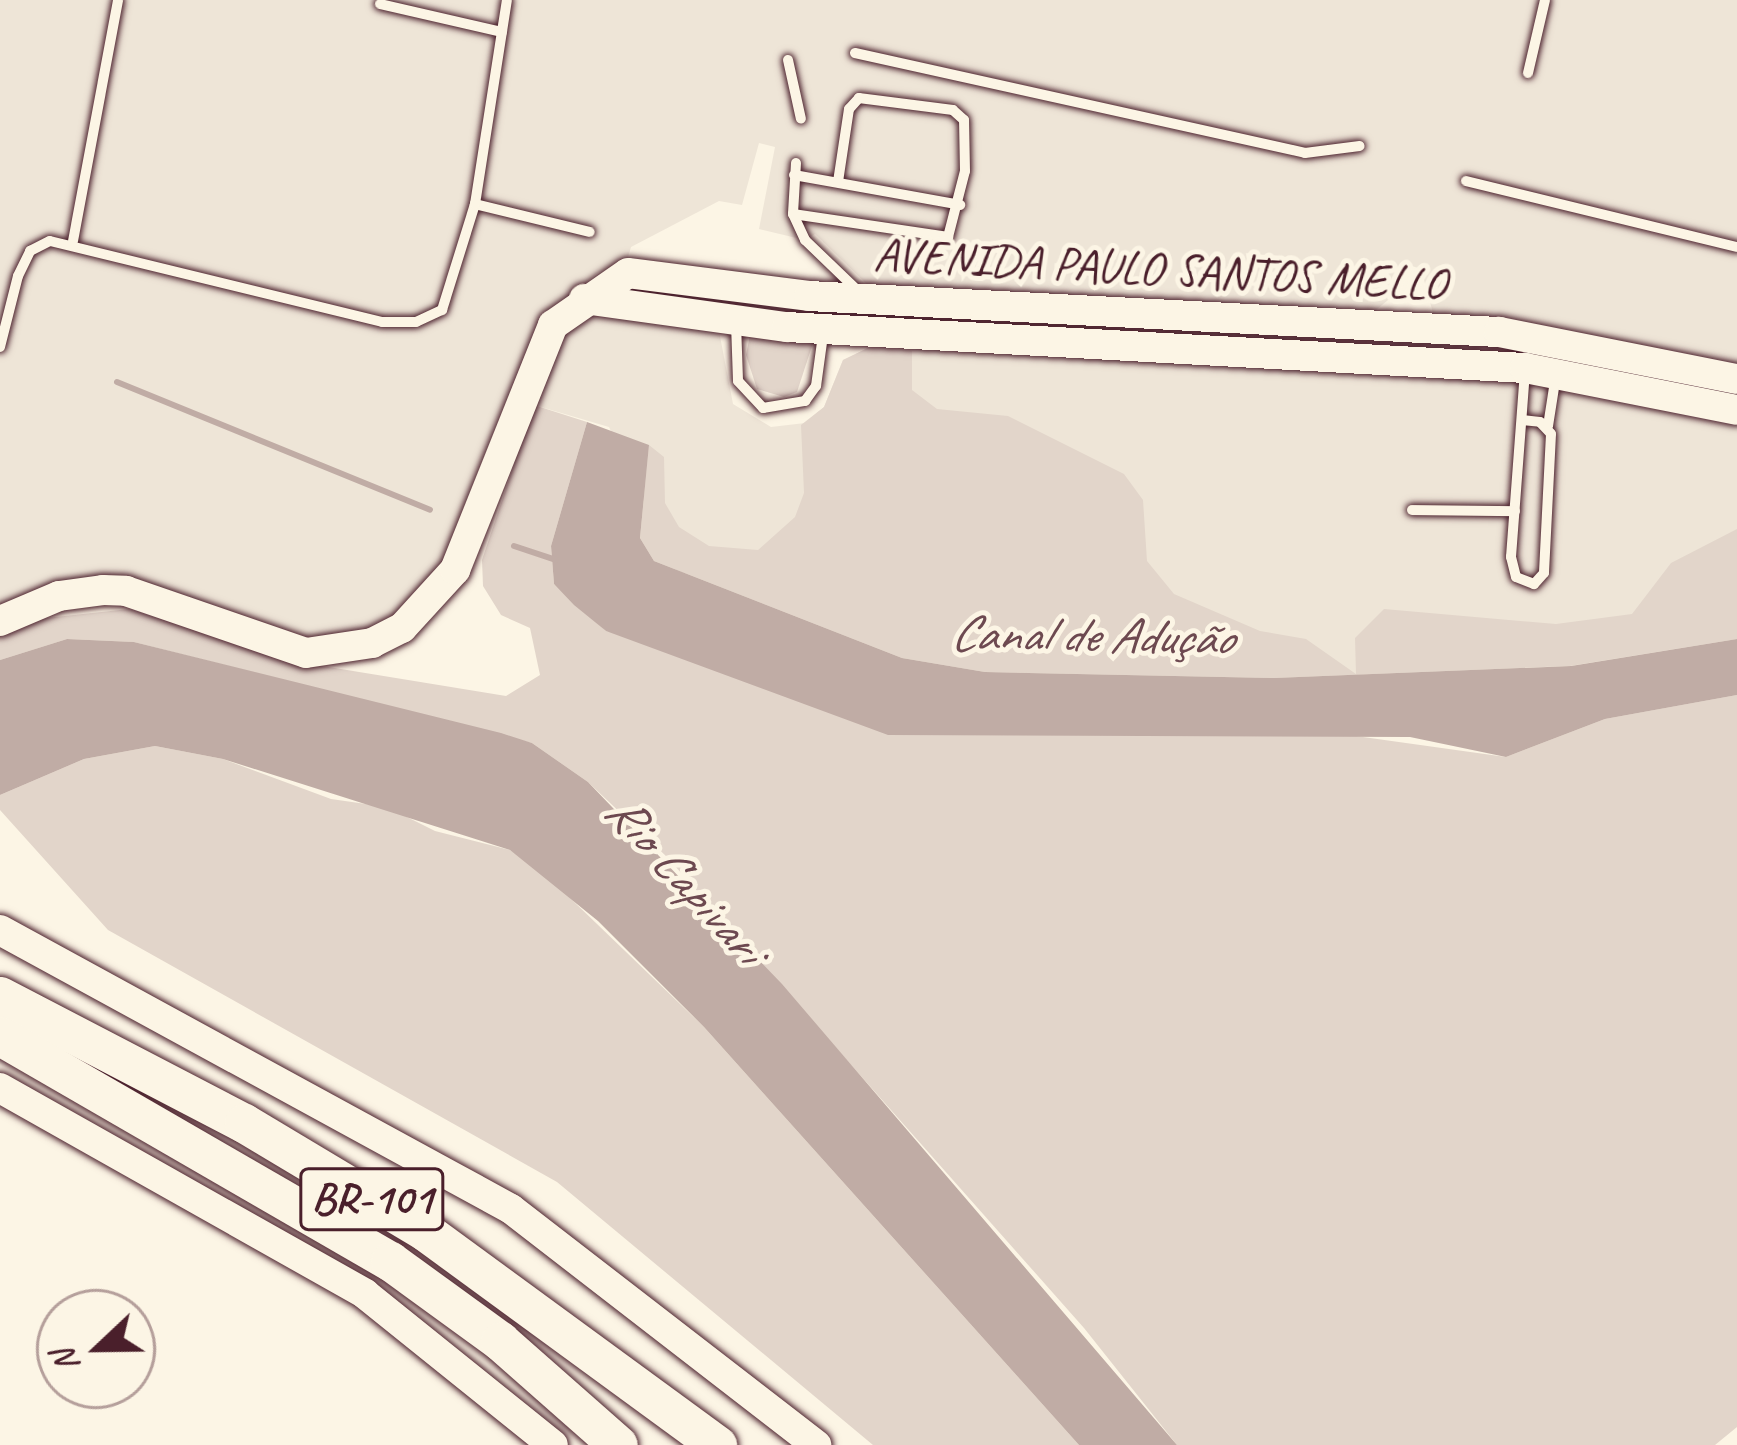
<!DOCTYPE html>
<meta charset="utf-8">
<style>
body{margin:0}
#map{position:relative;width:1737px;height:1445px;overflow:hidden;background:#fcf5e5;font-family:Caveat,sans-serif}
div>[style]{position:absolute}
.built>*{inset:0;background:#eee5d7}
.green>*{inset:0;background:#e2d5ca}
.water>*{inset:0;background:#c0aca5}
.stream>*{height:6px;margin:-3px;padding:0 3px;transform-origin:3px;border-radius:3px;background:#c0aca5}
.roads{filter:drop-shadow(0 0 3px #4a1f2b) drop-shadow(0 0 3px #4a1f2b)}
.lane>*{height:10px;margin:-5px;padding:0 5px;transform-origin:5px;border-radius:5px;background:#fcf5e5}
.secondary>*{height:30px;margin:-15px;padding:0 15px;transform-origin:15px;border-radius:15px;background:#fcf5e5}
.highway>*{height:39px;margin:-19.5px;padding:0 19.5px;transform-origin:19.5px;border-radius:19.5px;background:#fcf5e5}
span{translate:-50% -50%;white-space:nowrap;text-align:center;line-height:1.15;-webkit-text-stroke:10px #fcf5e5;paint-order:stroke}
.shield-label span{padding:3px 9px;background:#fcf5e5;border:3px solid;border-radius:9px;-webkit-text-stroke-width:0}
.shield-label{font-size:45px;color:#4a1f2b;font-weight:700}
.street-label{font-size:48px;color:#4a1f2b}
.water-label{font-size:51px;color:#6d4950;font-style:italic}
.north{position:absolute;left:36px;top:1289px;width:120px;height:120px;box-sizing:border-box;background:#fcf5e5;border:3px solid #b59f9b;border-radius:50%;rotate:248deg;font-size:33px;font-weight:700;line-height:48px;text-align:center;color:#4a1f2b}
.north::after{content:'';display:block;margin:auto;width:42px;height:54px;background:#4a1f2b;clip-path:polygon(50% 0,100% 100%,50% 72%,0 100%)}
</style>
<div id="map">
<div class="built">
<div style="clip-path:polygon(0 0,1737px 0,1737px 366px,1537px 324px,1433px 313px,1421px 269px,1412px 266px,1402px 267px,1394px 295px,1376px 310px,870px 287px,815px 234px,805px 240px,759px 229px,775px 147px,759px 143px,742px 205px,719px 201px,631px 247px,627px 261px,597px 273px,543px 318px,444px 564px,417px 602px,368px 631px,308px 641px,167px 591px,0 608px)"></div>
<div style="clip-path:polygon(588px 312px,719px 331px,733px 404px,771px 427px,805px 423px,824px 407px,843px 360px,872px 346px,1524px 381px,1737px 424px,1737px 639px,1357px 675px,677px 572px,609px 427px,534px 405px,563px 333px)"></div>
</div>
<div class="green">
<div style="clip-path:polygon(750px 335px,813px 343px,797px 392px,784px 397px,757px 389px,746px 355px)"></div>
<div style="clip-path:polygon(872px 346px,912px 351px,912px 390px,937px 409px,1008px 416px,1124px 474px,1143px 500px,1147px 561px,1174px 594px,1260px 631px,1306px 639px,1356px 674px,1355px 638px,1384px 609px,1556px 624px,1632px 614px,1671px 563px,1737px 529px,1737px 639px,1570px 666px,1274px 678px,985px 672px,902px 658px,654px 561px,640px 538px,649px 445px,664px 457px,665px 503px,679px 527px,709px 546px,758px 550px,795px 517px,804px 493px,801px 425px,824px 407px,843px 360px)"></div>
<div style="clip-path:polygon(534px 405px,587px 422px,551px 546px,554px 584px,606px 631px,1506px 757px,1605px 719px,1737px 695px,1737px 1427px,1715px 1445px,1177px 1445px,1084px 1328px,667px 857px,588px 782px,532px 743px,134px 642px,67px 639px,0 660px,0 635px,37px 619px,129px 609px,298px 662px,506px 696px,540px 675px,530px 628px,501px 615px,483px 586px,482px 560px)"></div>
<div style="clip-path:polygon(155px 746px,223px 759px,331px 799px,387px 807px,435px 831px,510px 850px,543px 872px,704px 1027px,1079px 1445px,873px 1445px,557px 1182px,108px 930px,0 810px,0 795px,84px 759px)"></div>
</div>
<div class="water">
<div style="clip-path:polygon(587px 422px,649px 445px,640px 538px,654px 561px,902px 658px,985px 672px,1274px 678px,1571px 666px,1737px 639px,1737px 695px,1605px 719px,1506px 757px,1410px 737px,888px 735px,606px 631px,574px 605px,554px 584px,551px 546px)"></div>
<div style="clip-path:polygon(67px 639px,134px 642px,501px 733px,532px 743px,588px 782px,782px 984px,1177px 1445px,1079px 1445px,704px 1027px,598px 921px,510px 850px,223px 759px,155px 746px,84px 759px,0 795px,0 660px)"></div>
</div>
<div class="stream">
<div style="left:117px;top:382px;width:338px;rotate:22.2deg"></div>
<div style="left:514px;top:546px;width:44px;rotate:18.4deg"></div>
</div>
<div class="roads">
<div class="lane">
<div style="left:380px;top:4px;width:125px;rotate:12.9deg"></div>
<div style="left:855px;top:53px;width:461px;rotate:12.5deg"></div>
<div style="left:1305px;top:153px;width:55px;rotate:-7.3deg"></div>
<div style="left:788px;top:60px;width:60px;rotate:77.6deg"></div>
<div style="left:1528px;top:73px;width:75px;rotate:-76.9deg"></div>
<div style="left:796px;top:163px;width:51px;rotate:93.4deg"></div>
<div style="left:793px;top:214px;width:29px;rotate:65deg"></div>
<div style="left:805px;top:240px;width:72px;rotate:43.9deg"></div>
<div style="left:794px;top:175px;width:169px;rotate:10.2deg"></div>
<div style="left:1466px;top:181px;width:279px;rotate:13.7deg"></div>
<div style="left:475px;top:204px;width:118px;rotate:13.7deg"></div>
<div style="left:793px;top:214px;width:157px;rotate:8.4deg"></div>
<div style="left:948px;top:237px;width:68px;rotate:-75.6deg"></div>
<div style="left:965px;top:171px;width:51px;rotate:-91.1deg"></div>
<div style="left:964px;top:120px;width:15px;rotate:-138deg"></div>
<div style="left:953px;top:110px;width:95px;rotate:-172.7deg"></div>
<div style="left:859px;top:98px;width:15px;rotate:132deg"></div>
<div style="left:849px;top:109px;width:74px;rotate:98.6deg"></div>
<div style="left:73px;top:241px;width:245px;rotate:-79.4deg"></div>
<div style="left:736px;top:323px;width:58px;rotate:88deg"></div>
<div style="left:738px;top:381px;width:37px;rotate:47deg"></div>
<div style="left:763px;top:408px;width:43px;rotate:-9.5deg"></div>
<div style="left:805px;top:401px;width:19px;rotate:-54deg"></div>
<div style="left:816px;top:386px;width:51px;rotate:-82.2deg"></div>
<div style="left:0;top:347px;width:73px;rotate:-75.8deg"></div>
<div style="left:18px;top:276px;width:28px;rotate:-64deg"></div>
<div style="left:30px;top:251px;width:22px;rotate:-27deg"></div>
<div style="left:50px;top:241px;width:342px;rotate:13.7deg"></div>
<div style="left:382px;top:322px;width:34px"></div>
<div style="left:416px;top:322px;width:29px;rotate:-25deg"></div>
<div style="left:442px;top:310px;width:111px;rotate:-72.7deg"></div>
<div style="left:475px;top:204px;width:206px;rotate:-81.1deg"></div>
<div style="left:1522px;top:420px;width:18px;rotate:6deg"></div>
<div style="left:1540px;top:422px;width:16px;rotate:47deg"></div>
<div style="left:1551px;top:434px;width:139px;rotate:92.9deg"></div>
<div style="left:1544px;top:573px;width:15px;rotate:132deg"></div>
<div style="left:1534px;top:584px;width:19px;rotate:-159deg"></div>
<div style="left:1516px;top:577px;width:21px;rotate:-104deg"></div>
<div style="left:1511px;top:557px;width:187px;rotate:-85.7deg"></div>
<div style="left:1548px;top:426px;width:52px;rotate:-81.1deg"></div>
<div style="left:1412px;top:510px;width:103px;rotate:0.6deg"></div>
</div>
<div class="secondary">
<div style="left:584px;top:299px;width:205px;rotate:7.9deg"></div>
<div style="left:787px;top:327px;width:739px;rotate:3.18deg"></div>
<div style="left:1525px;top:368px;width:216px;rotate:11.2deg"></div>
<div style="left:0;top:621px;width:64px;rotate:-23deg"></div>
<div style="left:59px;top:596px;width:44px;rotate:-7.8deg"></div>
<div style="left:103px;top:590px;width:23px;rotate:2deg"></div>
<div style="left:126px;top:591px;width:190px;rotate:19deg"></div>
<div style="left:306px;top:653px;width:67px;rotate:-8.6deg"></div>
<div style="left:372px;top:643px;width:34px;rotate:-27deg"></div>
<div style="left:402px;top:628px;width:79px;rotate:-47.6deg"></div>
<div style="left:455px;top:570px;width:264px;rotate:-68.2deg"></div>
<div style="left:553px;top:325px;width:91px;rotate:-34.7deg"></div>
<div style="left:628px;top:273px;width:182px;rotate:7.2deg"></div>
<div style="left:809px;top:296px;width:691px;rotate:2.99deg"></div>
<div style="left:1499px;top:332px;width:243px;rotate:11.2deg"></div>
<div style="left:0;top:930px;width:582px;rotate:28.63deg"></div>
<div style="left:511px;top:1209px;width:386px;rotate:37.7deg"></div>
<div style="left:0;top:1088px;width:419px;rotate:29.4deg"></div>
<div style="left:365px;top:1294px;width:241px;rotate:38.8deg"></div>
</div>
<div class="highway">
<div style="left:0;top:996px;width:275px;rotate:27.5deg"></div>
<div style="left:244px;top:1123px;width:212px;rotate:30.9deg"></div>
<div style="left:426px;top:1232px;width:361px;rotate:36.2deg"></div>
<div style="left:0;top:1036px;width:450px;rotate:30deg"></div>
<div style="left:390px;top:1261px;width:136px;rotate:36deg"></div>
<div style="left:500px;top:1341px;width:157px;rotate:41.4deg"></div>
</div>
</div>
<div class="shield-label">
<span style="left:372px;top:1199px">BR-101</span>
</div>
<div class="street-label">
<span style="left:1160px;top:269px;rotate:3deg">AVENIDA PAULO SANTOS MELLO</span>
</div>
<div class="water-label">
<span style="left:1091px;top:635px;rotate:1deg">Canal de Adução</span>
<span style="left:685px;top:878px;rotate:48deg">Rio Capivari</span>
</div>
<div class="north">N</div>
</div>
